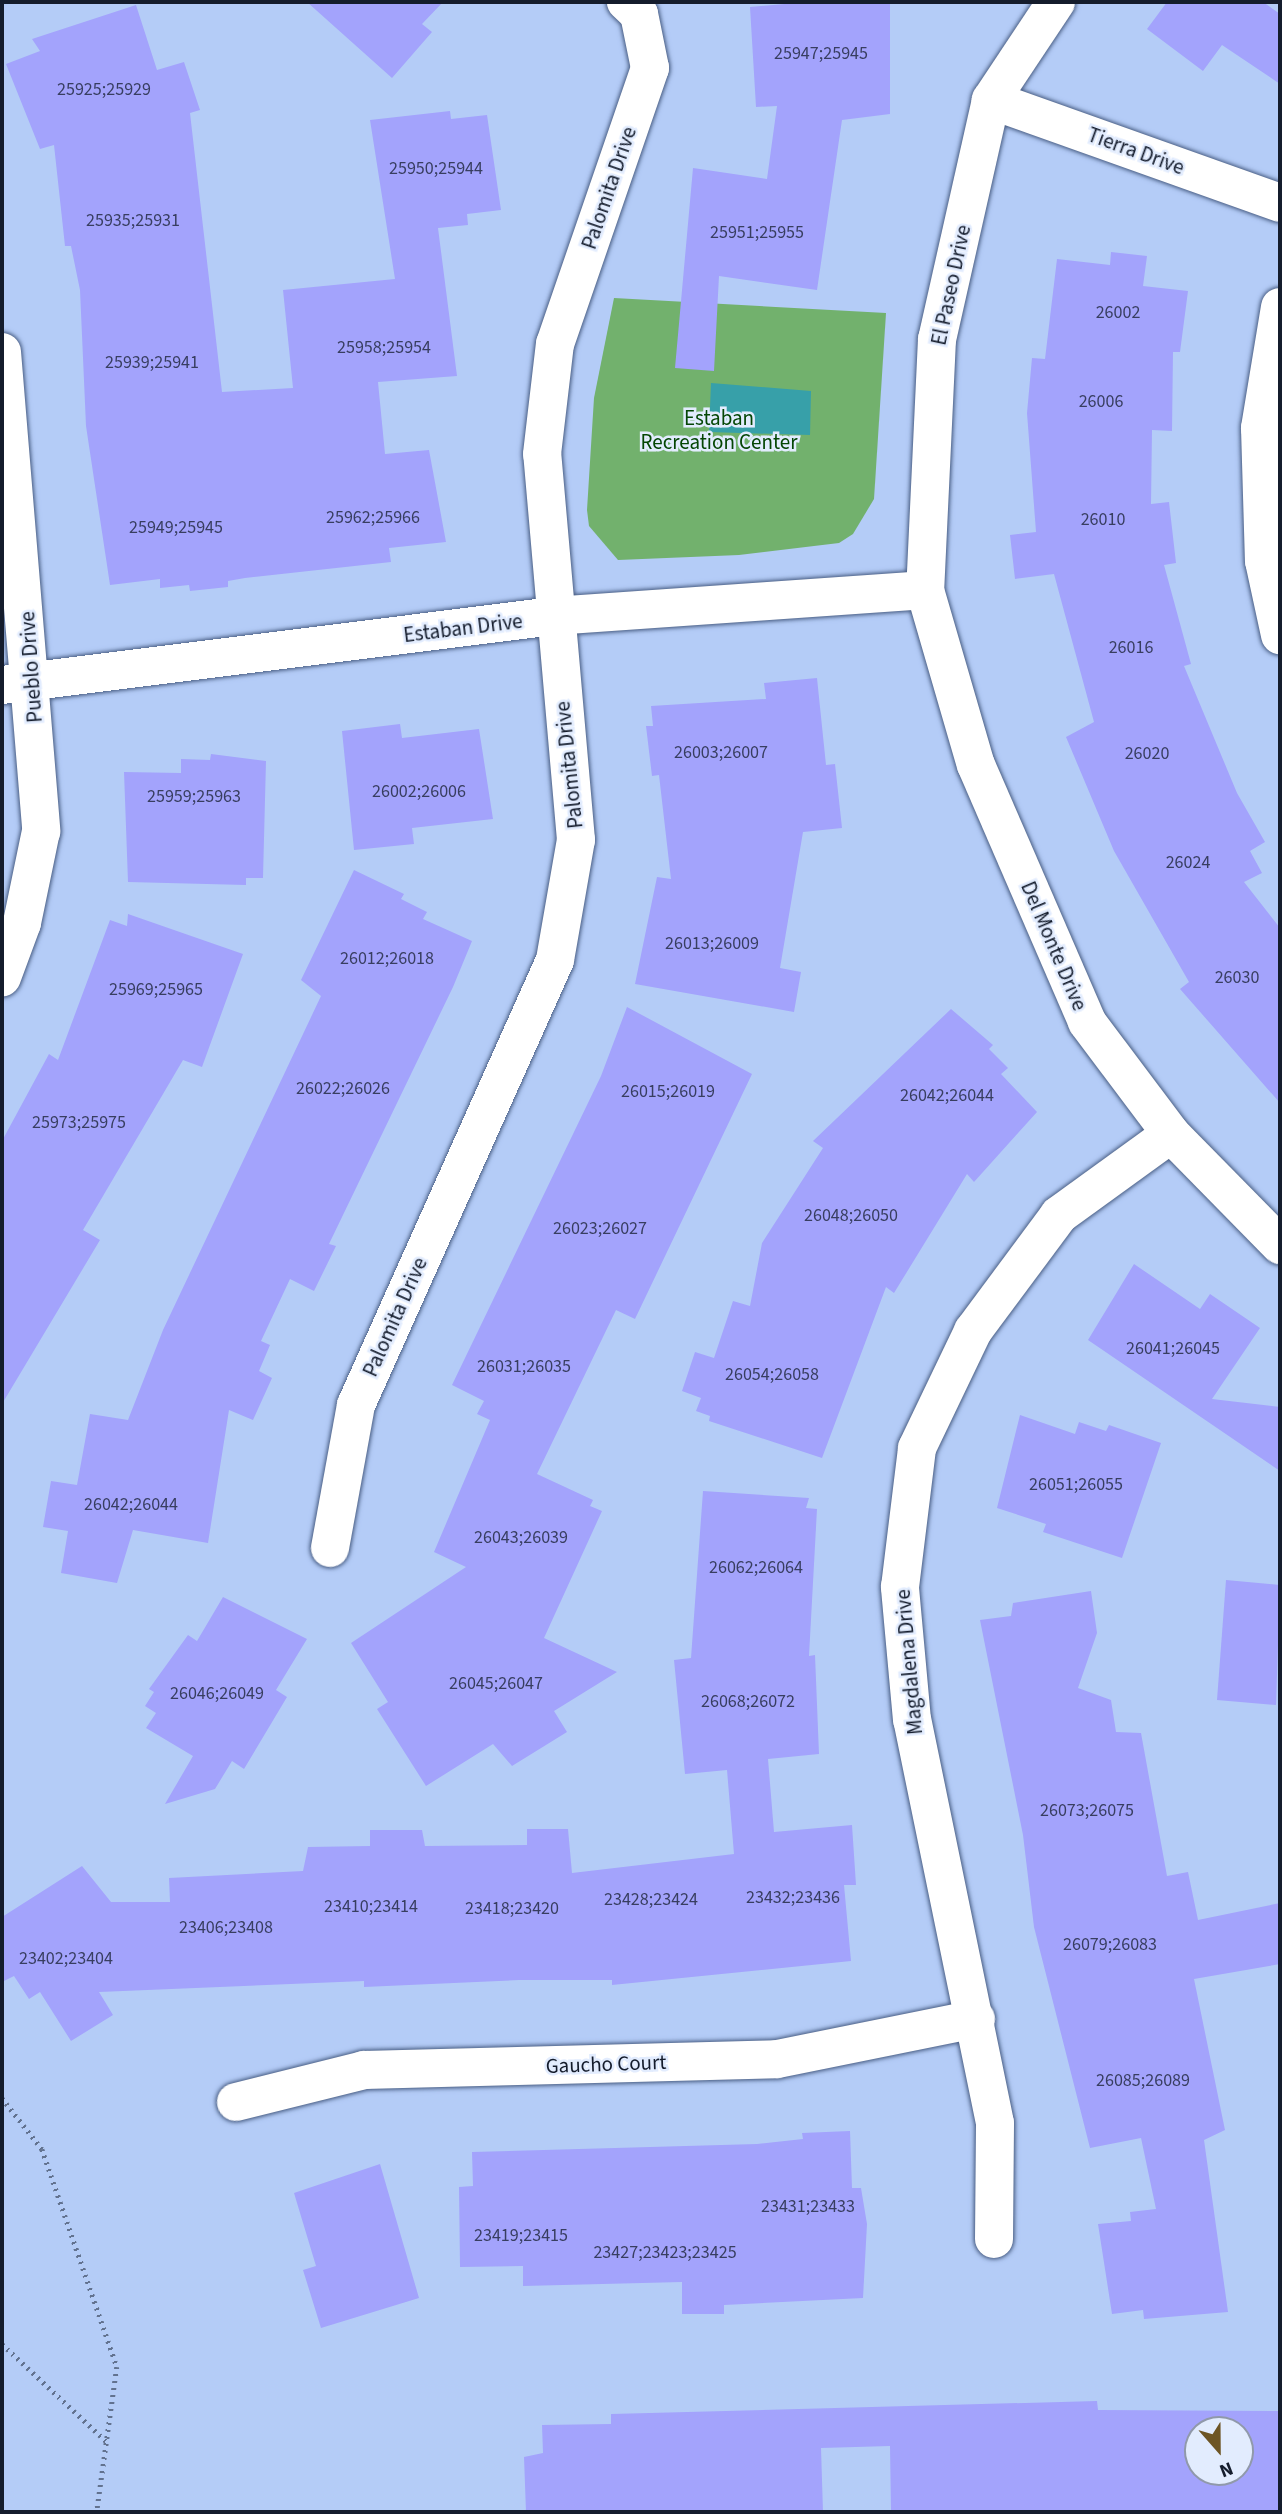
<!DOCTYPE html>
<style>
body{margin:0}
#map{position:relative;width:1282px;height:2514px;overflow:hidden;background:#b4ccf7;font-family:"Source Sans 3",sans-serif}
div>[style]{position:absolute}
.green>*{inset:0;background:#72b16d}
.water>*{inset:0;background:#37a0a9}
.building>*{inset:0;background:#a3a3fc}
.path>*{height:4.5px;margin-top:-2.25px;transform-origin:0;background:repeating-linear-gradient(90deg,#62728f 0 2px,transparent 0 7px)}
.roads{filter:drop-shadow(0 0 2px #495e84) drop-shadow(0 0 2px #495e84)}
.minor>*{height:38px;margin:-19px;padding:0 19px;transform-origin:19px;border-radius:19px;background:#fff}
span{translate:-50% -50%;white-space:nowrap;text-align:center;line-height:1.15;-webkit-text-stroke:5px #e2ecfe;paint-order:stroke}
.number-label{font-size:18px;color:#383e60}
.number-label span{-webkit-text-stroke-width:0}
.street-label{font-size:21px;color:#141c2c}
.park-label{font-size:21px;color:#044604}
.frame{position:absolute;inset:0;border:4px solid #141c2c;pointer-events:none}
.north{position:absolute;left:1184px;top:2416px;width:70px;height:70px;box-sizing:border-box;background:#e2ecfe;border:2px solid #9099aa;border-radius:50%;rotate:159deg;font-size:19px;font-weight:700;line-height:28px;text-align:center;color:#141c2c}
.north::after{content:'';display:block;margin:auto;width:24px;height:32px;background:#6d5525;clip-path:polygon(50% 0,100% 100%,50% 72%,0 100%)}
</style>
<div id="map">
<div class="green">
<div style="clip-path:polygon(614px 298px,886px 313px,874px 499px,853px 534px,839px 543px,739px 555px,618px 560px,589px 526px,587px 510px,594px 398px)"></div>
</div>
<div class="water">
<div style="clip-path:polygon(711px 383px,811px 391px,810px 435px,709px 432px)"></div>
</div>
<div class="building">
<div style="clip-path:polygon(307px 2px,443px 2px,422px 24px,432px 32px,392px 78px)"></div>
<div style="clip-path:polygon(807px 2px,890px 2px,890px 114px,842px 120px,817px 290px,719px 276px,714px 371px,675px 368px,693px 168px,767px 179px,777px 106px,756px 107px,750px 7px)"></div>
<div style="clip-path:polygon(1167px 2px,1263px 2px,1280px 14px,1280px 84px,1222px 45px,1203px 71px,1147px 29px)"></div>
<div style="clip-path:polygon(136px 5px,157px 70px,184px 62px,200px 110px,190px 113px,222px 392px,293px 388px,283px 290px,395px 279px,370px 120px,450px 111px,451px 119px,487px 115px,501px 210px,467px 214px,468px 225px,438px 228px,457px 376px,378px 382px,385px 454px,429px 450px,446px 542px,389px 548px,391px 562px,245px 578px,228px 581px,228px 587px,190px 591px,189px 585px,160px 588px,160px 579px,110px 585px,86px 426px,80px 290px,71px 246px,65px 246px,54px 145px,40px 149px,6px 64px,40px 51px,32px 39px)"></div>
<div style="clip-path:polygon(1111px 252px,1147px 256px,1143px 286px,1188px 291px,1180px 352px,1173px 352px,1172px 431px,1152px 430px,1151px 504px,1169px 502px,1176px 563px,1164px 565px,1191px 664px,1184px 666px,1237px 793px,1265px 842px,1250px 851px,1262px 873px,1244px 882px,1280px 928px,1280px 1103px,1180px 989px,1189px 982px,1114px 851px,1066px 737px,1094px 722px,1054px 574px,1015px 579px,1010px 535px,1036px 532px,1027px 413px,1032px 358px,1045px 359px,1057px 259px,1110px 265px)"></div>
<div style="clip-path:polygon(817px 678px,826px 765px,835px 764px,842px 828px,803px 832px,780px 968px,801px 972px,794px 1012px,635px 984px,657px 877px,671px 879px,659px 775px,652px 776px,646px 726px,653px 726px,651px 706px,766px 699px,764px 683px)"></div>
<div style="clip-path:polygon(400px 724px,402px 738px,479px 729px,493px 819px,412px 828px,414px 844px,354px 850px,342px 731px)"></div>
<div style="clip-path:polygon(211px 754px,266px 761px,263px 878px,246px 878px,246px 885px,128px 882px,124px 772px,181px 773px,181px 759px,210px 760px)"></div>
<div style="clip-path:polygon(354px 870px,404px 894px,401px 899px,427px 912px,423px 919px,472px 941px,453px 987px,329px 1244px,336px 1246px,314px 1291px,290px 1279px,261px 1341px,270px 1345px,259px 1371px,272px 1378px,253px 1420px,229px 1410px,208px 1543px,133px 1530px,117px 1583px,61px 1573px,68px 1531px,43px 1527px,51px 1481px,77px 1485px,90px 1414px,128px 1420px,163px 1330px,321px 996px,301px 980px)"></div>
<div style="clip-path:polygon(128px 914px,243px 954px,202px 1067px,183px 1060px,83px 1230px,100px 1240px,2px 1404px,2px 1141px,49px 1054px,58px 1060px,110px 920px,127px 926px)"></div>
<div style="clip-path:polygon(627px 1007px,752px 1074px,635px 1319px,616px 1310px,537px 1474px,593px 1500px,590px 1506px,602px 1511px,544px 1638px,617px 1672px,554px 1711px,567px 1732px,512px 1766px,493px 1744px,426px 1786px,377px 1709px,388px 1702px,351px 1643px,466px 1567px,434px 1552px,490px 1420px,477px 1414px,484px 1401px,452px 1385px,601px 1076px)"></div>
<div style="clip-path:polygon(951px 1009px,993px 1045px,989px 1049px,1008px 1068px,1001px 1074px,1037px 1112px,974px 1182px,967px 1174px,894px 1293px,886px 1287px,822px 1458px,709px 1421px,710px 1416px,696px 1411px,701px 1398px,682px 1391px,695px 1352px,714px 1358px,733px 1301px,750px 1306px,762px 1243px,823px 1148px,813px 1141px)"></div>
<div style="clip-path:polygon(1134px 1264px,1200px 1309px,1210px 1294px,1260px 1328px,1212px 1399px,1280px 1407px,1280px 1471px,1088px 1340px)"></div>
<div style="clip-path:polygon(1020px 1415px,1075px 1434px,1079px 1422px,1106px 1431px,1109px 1425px,1161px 1443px,1122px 1558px,1043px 1532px,1046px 1524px,997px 1508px)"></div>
<div style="clip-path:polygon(703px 1491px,809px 1498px,806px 1508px,817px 1509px,809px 1656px,815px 1655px,819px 1754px,768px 1759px,774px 1832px,852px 1825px,856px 1885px,844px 1885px,851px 1961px,612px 1985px,612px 1980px,519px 1980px,364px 1987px,364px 1981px,99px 1992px,113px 2015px,71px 2041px,40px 1992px,29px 1999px,14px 1976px,2px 1982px,2px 1917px,82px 1866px,111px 1902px,170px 1902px,169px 1878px,303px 1871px,308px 1847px,370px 1846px,370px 1830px,422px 1830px,425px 1846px,527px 1845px,527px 1829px,568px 1829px,572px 1873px,734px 1854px,727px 1770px,685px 1774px,674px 1660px,691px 1658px)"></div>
<div style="clip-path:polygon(1226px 1580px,1280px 1585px,1276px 1705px,1217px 1700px)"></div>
<div style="clip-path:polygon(1091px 1591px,1097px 1633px,1078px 1688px,1111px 1700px,1116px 1732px,1141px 1733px,1167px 1876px,1188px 1872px,1198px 1920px,1280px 1903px,1280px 1964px,1194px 1979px,1225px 2130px,1204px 2140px,1228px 2312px,1144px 2319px,1143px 2310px,1112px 2314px,1098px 2224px,1131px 2221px,1130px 2212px,1156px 2209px,1141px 2138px,1090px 2148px,1034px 1927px,1023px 1835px,980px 1620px,1011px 1616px,1013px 1603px)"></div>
<div style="clip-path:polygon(223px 1597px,307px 1639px,276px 1690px,287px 1697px,244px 1769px,232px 1761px,215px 1789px,165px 1804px,193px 1756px,146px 1728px,156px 1713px,145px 1706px,154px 1692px,149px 1689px,188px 1635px,197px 1641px)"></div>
<div style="clip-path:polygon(850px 2131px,852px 2188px,861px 2188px,867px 2224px,863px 2298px,724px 2305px,724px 2314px,682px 2314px,682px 2282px,523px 2286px,523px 2266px,460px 2267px,459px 2187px,473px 2186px,472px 2152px,757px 2144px,803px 2139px,802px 2133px)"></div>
<div style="clip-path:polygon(380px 2164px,419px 2298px,321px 2328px,303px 2270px,316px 2266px,294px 2193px)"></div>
<div style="clip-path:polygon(evenodd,1097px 2401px,1098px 2410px,1280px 2411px,1280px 2512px,891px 2512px,890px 2446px,821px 2448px,823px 2512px,526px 2512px,524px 2457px,543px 2453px,542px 2425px,611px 2424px,611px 2414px,1097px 2401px,1198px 2430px,1240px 2430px,1240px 2472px,1198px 2472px,1198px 2430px)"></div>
</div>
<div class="path">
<div style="left:2px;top:2098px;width:65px;rotate:51.9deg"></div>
<div style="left:42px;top:2149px;width:231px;rotate:71deg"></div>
<div style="left:117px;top:2367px;width:146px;rotate:97.9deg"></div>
<div style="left:2px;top:2344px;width:144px;rotate:43deg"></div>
</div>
<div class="roads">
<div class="minor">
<div style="left:1056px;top:2px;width:118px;rotate:123.6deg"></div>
<div style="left:991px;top:100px;width:245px;rotate:102.7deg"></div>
<div style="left:937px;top:339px;width:251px;rotate:92.7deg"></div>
<div style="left:925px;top:590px;width:182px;rotate:73.8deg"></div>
<div style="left:976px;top:765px;width:280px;rotate:66.6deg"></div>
<div style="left:1087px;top:1022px;width:140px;rotate:53.1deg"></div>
<div style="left:1171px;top:1134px;width:156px;rotate:45.5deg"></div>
<div style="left:991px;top:100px;width:307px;rotate:19.6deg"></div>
<div style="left:1280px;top:307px;width:123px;rotate:99.4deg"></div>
<div style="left:1260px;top:428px;width:133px;rotate:88.3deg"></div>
<div style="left:1264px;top:561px;width:76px;rotate:77.8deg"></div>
<div style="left:2px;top:352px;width:481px;rotate:85.3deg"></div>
<div style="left:41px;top:831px;width:94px;rotate:101.7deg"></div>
<div style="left:22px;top:923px;width:58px;rotate:110.3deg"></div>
<div style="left:2px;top:685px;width:556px;rotate:-7.13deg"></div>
<div style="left:554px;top:616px;width:372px;rotate:-4deg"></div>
<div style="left:330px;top:1548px;width:145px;rotate:-79.7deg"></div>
<div style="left:356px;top:1405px;width:487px;rotate:-65.9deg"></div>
<div style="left:555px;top:960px;width:122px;rotate:-80.1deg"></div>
<div style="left:576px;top:840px;width:387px;rotate:-95deg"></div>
<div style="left:542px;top:454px;width:111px;rotate:-83.3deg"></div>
<div style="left:555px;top:344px;width:292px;rotate:-71deg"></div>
<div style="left:650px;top:68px;width:55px;rotate:-101.5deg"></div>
<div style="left:639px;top:14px;width:18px;rotate:-137deg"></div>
<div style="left:236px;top:2102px;width:132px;rotate:-14deg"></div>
<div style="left:364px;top:2070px;width:413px;rotate:-1.5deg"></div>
<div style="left:777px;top:2059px;width:203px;rotate:-11.4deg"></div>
<div style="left:994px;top:2239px;width:116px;rotate:-89.5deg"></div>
<div style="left:995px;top:2123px;width:411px;rotate:-101.6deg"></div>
<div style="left:912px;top:1720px;width:134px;rotate:-95.2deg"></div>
<div style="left:900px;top:1587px;width:140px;rotate:-83deg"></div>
<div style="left:917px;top:1448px;width:130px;rotate:-64.4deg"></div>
<div style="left:973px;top:1331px;width:144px;rotate:-53.4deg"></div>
<div style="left:1059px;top:1215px;width:138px;rotate:-35.9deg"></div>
</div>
</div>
<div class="number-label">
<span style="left:821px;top:54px">25947;25945</span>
<span style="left:104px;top:90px">25925;25929</span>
<span style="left:436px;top:169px">25950;25944</span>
<span style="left:133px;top:221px">25935;25931</span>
<span style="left:757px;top:233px">25951;25955</span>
<span style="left:1118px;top:313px">26002</span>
<span style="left:384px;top:348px">25958;25954</span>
<span style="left:152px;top:363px">25939;25941</span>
<span style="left:1101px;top:402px">26006</span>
<span style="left:373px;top:518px">25962;25966</span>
<span style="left:1103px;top:520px">26010</span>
<span style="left:176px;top:528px">25949;25945</span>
<span style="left:1131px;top:648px">26016</span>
<span style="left:721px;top:753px">26003;26007</span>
<span style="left:1147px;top:754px">26020</span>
<span style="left:419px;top:792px">26002;26006</span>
<span style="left:194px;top:797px">25959;25963</span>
<span style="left:1188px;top:863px">26024</span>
<span style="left:712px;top:944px">26013;26009</span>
<span style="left:387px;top:959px">26012;26018</span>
<span style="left:1237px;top:978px">26030</span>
<span style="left:156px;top:990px">25969;25965</span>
<span style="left:343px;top:1089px">26022;26026</span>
<span style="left:668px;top:1092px">26015;26019</span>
<span style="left:947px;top:1096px">26042;26044</span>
<span style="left:79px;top:1123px">25973;25975</span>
<span style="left:851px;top:1216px">26048;26050</span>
<span style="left:600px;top:1229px">26023;26027</span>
<span style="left:1173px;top:1349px">26041;26045</span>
<span style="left:524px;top:1367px">26031;26035</span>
<span style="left:772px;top:1375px">26054;26058</span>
<span style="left:1076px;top:1485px">26051;26055</span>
<span style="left:131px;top:1505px">26042;26044</span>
<span style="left:521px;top:1538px">26043;26039</span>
<span style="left:756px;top:1568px">26062;26064</span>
<span style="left:496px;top:1684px">26045;26047</span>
<span style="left:217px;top:1694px">26046;26049</span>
<span style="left:748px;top:1702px">26068;26072</span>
<span style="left:1087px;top:1811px">26073;26075</span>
<span style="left:793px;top:1898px">23432;23436</span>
<span style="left:651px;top:1900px">23428;23424</span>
<span style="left:371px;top:1907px">23410;23414</span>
<span style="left:512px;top:1909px">23418;23420</span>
<span style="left:226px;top:1928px">23406;23408</span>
<span style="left:1110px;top:1945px">26079;26083</span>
<span style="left:66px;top:1959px">23402;23404</span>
<span style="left:1143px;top:2081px">26085;26089</span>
<span style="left:808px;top:2207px">23431;23433</span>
<span style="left:521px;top:2236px">23419;23415</span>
<span style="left:665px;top:2253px">23427;23423;23425</span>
</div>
<div class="street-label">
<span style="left:1136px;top:151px;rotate:20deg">Tierra Drive</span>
<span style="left:609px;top:188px;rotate:-71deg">Palomita Drive</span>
<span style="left:951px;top:285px;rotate:-78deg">El Paseo Drive</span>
<span style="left:463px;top:628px;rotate:-7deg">Estaban Drive</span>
<span style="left:31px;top:667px;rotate:-94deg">Pueblo Drive</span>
<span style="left:569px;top:765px;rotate:-96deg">Palomita Drive</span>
<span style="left:1054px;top:946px;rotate:67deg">Del Monte Drive</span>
<span style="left:395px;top:1317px;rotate:-66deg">Palomita Drive</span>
<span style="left:909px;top:1662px;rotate:-95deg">Magdalena Drive</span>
<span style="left:606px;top:2064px;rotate:-2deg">Gaucho Court</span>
</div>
<div class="park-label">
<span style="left:719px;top:430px">Estaban<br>Recreation Center</span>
</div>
<div class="frame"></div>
<div class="north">N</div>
</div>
